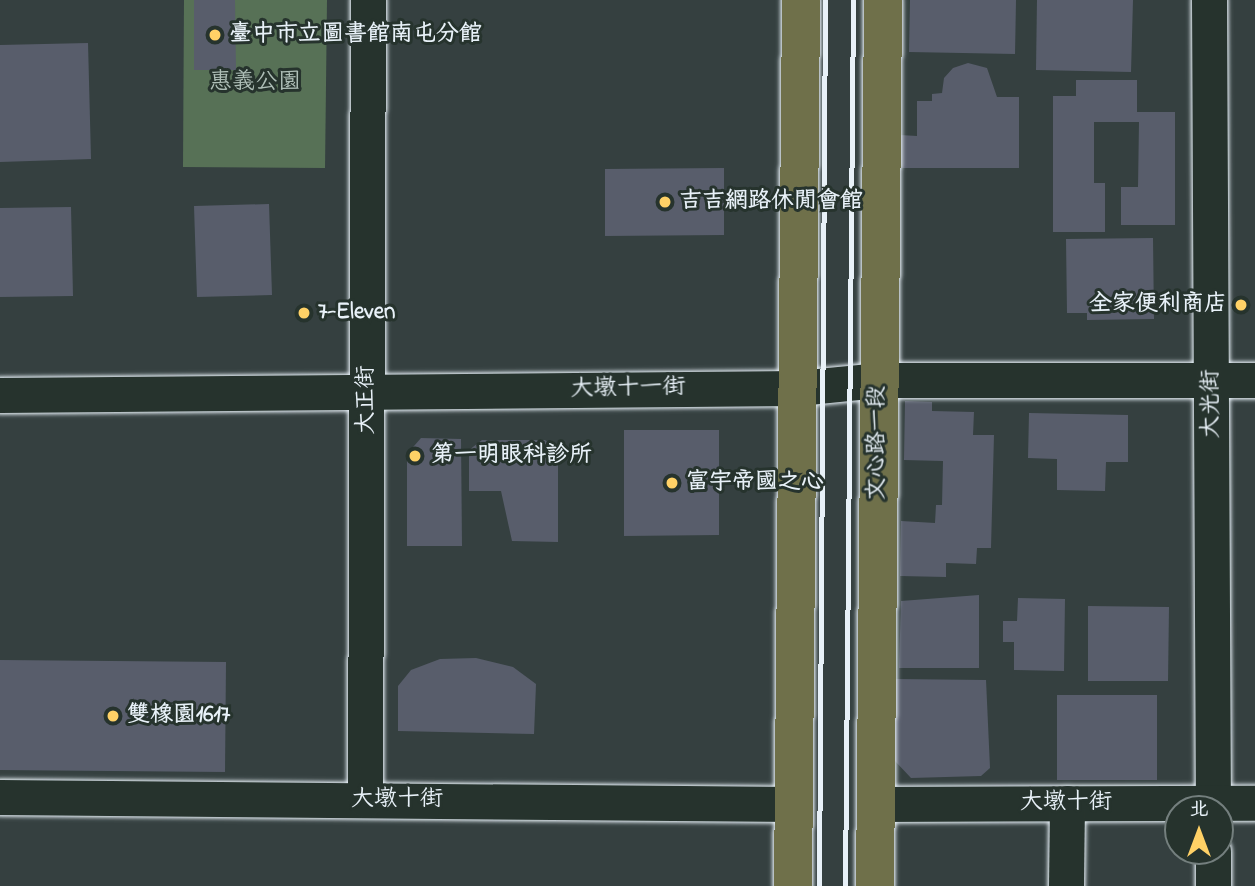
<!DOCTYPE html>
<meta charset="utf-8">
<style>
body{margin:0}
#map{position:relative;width:1255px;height:886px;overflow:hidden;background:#354040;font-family:"Indie Flower","LXGW WenKai TC",sans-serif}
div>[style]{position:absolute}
.green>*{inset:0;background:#577156}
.building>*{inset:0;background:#585d6b}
.roads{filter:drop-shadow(0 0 2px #e8f1f8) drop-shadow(0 0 2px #e8f1f8)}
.minor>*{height:35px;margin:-17.5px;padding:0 17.5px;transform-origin:17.5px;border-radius:17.5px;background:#26332d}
.major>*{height:38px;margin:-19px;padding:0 19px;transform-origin:19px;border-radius:19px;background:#6f704a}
.rail>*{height:5px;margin:-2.5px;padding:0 2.5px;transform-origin:2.5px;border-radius:2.5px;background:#e8f1f8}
.dots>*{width:19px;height:19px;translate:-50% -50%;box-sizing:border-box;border:4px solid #26332d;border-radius:50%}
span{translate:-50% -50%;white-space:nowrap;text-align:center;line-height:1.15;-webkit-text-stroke:6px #26332d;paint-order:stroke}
.poi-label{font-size:23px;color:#e8f1f8;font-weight:700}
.left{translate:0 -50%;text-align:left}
.right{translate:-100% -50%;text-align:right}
.park-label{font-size:23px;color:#aebeb7}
.street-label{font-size:23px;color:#e8f1f8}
.north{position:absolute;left:1164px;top:795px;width:70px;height:70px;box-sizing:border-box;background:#26332d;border:2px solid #747f7e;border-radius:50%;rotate:0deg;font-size:19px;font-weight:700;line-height:28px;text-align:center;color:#e8f1f8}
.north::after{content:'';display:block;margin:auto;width:24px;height:32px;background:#ffd166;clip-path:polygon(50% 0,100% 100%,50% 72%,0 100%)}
</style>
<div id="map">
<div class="green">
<div style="clip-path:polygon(184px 0,327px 0,325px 168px,183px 167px)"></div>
</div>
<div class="building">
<div style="clip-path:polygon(194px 0,235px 0,236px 70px,194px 70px)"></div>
<div style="clip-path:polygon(910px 0,1016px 0,1015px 54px,909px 52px)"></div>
<div style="clip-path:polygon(1037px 0,1133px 0,1131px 72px,1036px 70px)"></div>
<div style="clip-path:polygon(88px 43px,91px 159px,0 162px,0 45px)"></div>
<div style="clip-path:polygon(968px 63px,987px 68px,997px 97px,1019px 97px,1019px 168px,900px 168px,900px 135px,917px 136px,917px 101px,932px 101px,932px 94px,942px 93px,944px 78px,953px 68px)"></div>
<div style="clip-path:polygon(1076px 80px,1137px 80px,1137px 112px,1175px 112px,1175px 225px,1121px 225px,1121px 187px,1138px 187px,1139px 122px,1094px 122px,1094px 183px,1105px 183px,1105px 232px,1053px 232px,1053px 96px,1076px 96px)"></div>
<div style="clip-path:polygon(724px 168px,724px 235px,605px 236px,605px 169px)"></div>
<div style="clip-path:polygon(269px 204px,272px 295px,197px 297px,194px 206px)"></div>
<div style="clip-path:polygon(71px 207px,73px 296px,0 297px,0 208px)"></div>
<div style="clip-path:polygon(1153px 238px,1154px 319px,1087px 320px,1087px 313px,1067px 313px,1066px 239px)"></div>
<div style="clip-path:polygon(905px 401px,932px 402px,932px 411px,974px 412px,973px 435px,994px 435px,991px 548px,977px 548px,976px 564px,946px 563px,946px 577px,900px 576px,901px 521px,935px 523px,936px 505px,942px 505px,943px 461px,904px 460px)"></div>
<div style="clip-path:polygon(1029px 413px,1128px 415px,1128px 462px,1106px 462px,1105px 491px,1057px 490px,1057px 459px,1028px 458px)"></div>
<div style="clip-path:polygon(624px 430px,719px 430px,719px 535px,624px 536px)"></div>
<div style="clip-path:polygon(421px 438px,461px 439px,462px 546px,407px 546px,407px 454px)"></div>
<div style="clip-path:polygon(482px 440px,545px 440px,558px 451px,558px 542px,512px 541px,501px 491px,469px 491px,469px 450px)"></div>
<div style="clip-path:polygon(979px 595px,979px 668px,899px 668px,901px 601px)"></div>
<div style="clip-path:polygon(1018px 598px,1065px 599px,1064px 671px,1014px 670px,1014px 642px,1003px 642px,1003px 621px,1017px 621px)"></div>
<div style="clip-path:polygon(1088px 606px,1169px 607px,1168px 681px,1088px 681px)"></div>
<div style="clip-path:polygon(476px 658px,513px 667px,536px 684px,534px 734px,398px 731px,398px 686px,411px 670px,440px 659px)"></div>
<div style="clip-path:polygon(0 660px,226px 662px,225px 772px,0 770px)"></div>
<div style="clip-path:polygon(895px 679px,986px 680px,990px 768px,981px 776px,911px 778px,895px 761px)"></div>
<div style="clip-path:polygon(1057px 695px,1157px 695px,1157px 780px,1057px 780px)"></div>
</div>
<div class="roads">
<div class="minor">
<div style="left:1209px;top:0;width:809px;rotate:89.72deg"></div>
<div style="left:0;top:395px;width:798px;rotate:-0.5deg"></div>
<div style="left:798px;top:388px;width:80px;rotate:-5.7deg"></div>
<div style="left:878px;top:380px;width:377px"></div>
<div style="left:0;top:797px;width:794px;rotate:0.51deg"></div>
<div style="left:365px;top:800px;width:800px;rotate:-89.79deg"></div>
<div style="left:876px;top:804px;width:379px;rotate:-0.2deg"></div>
<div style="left:1066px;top:886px;width:83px;rotate:-89.3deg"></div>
<div style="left:1213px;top:886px;width:35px;rotate:-90deg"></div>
</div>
<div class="major">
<div style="left:793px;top:886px;width:886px;rotate:-89.48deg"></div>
<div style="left:875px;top:886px;width:886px;rotate:-89.48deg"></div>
</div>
</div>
<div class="rail">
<div style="left:819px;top:886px;width:886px;rotate:-89.61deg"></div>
<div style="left:845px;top:886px;width:886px;rotate:-89.48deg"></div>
</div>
<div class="dots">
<div style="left:215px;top:35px;background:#ffd166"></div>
<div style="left:665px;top:202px;background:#ffd166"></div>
<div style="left:1241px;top:305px;background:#ffd166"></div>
<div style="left:304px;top:313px;background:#ffd166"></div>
<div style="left:415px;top:456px;background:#ffd166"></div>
<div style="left:672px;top:483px;background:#ffd166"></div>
<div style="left:113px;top:716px;background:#ffd166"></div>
</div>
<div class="poi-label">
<span class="left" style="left:229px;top:35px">臺中市立圖書館南屯分館</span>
<span class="left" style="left:679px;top:202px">吉吉網路休閒會館</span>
<span class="right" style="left:1227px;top:305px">全家便利商店</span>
<span class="left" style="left:318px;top:313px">7-Eleven</span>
<span class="left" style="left:431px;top:456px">第一明眼科診所</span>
<span class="left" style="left:686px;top:483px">富宇帝國之心</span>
<span class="left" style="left:127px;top:716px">雙橡園1617</span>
</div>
<div class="park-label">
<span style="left:255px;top:83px">惠義公園</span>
</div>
<div class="street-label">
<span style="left:628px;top:389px;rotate:-1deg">大墩十一街</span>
<span style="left:367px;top:400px;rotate:-90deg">大正街</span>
<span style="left:1212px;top:404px;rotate:-90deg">大光街</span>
<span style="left:878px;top:443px;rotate:-90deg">文心路一段</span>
<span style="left:397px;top:800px">大墩十街</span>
<span style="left:1066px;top:803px">大墩十街</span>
</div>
<div class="north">北</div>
</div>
